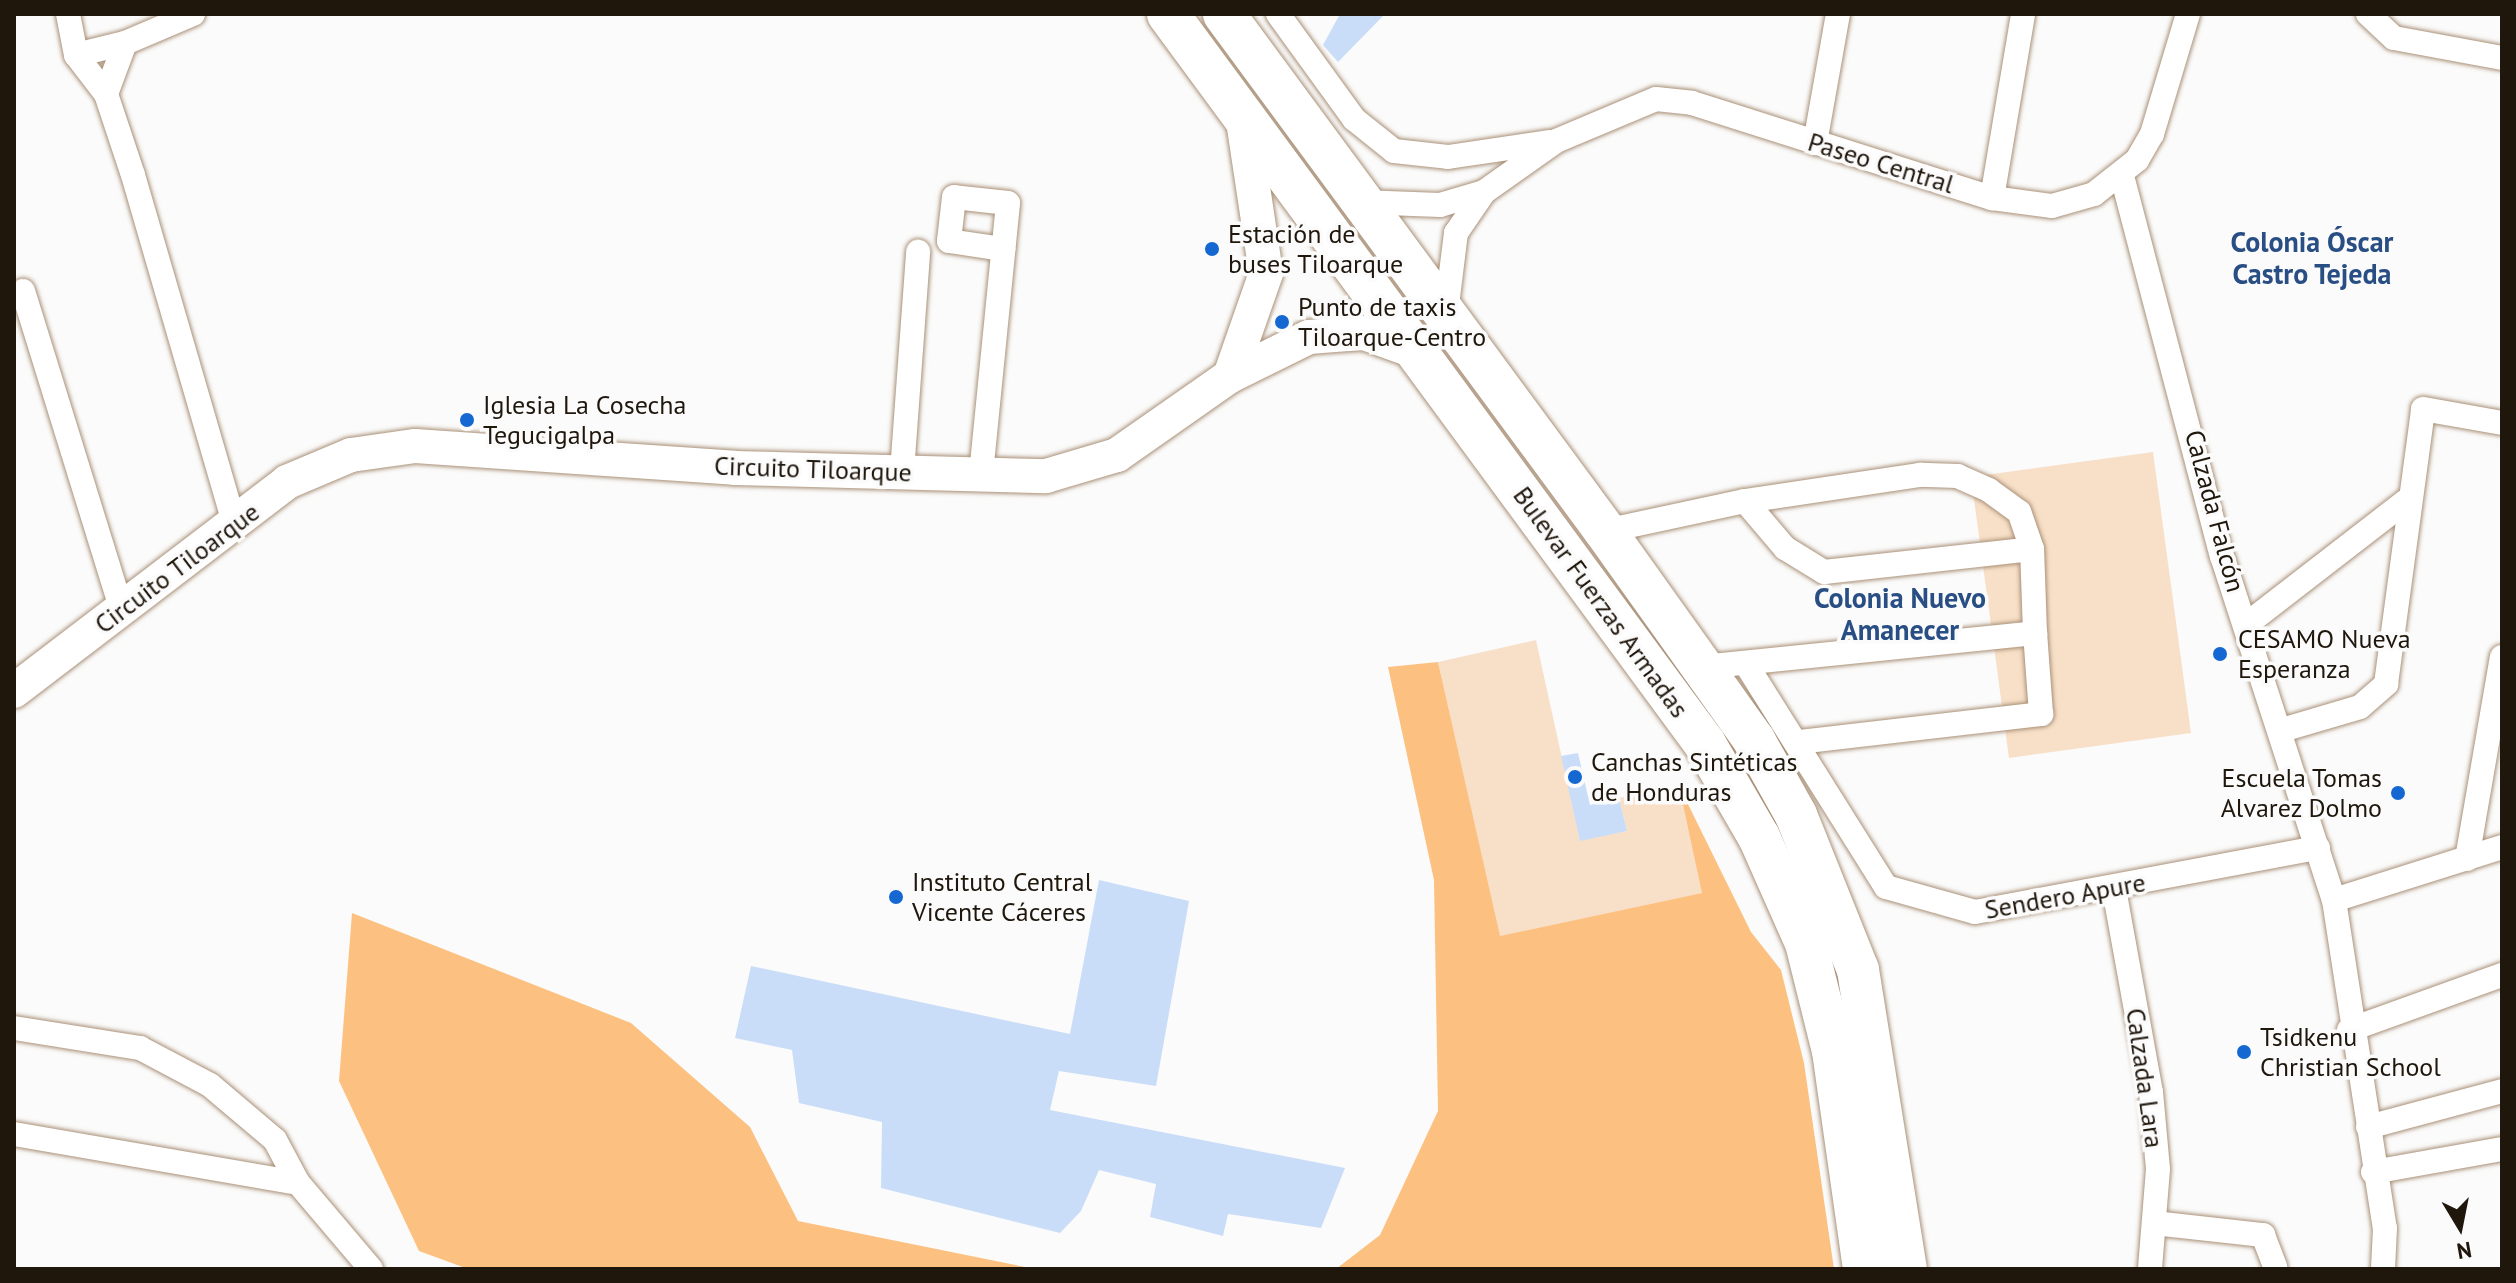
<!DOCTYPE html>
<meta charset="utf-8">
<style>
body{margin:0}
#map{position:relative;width:2516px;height:1283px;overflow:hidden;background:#fbfbfb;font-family:"PT Sans",sans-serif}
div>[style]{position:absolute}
.green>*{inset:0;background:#f8e0c8}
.forest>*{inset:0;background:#fcc080}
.building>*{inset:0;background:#caddf8}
.roads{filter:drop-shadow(0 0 2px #aa9178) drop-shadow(0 0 2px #aa9178)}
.street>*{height:24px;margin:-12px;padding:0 12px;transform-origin:12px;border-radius:12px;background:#fff}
.secondary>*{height:34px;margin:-17px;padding:0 17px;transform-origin:17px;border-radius:17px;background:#fff}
.highway>*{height:42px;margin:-21px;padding:0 21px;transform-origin:21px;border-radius:21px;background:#fff}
.dots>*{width:22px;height:22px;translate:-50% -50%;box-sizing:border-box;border:4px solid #fbfbfb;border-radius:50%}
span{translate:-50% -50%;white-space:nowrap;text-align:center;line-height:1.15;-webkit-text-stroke:7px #fbfbfb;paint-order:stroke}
.street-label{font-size:26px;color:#1f160c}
.poi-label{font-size:26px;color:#1f160c}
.left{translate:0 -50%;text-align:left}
.right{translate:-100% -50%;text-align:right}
.neighbourhood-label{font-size:28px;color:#284e84;font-weight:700}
.frame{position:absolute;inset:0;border:16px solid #1f160c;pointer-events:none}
.north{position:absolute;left:2420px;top:1187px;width:80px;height:80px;-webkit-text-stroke:6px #fbfbfb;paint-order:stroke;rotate:170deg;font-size:22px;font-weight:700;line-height:32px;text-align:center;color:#1f160c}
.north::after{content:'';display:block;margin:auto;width:28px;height:36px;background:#1f160c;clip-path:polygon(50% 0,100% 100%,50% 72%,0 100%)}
</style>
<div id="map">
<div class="green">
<div style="clip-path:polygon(2153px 452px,2191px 733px,2009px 758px,1971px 477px)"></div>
<div style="clip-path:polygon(1536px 640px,1580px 840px,1627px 831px,1619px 798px,1679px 786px,1703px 893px,1499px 937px,1438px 662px)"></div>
</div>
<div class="forest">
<div style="clip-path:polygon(1438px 662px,1500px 936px,1702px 893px,1679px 786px,1751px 932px,1781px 970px,1804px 1063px,1834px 1269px,1336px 1269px,1380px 1235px,1438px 1111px,1434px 880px,1388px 667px)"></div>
<div style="clip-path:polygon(352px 913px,631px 1023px,750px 1127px,798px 1221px,1035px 1269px,468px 1269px,419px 1251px,339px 1081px)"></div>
</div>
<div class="building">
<div style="clip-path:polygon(1340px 14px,1385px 14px,1338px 62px,1323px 45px)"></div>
<div style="clip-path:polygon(1578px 753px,1590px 805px,1619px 798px,1627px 831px,1580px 841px,1561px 756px)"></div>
<div style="clip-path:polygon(1099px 880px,1189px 901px,1156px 1086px,1059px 1071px,1050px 1110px,1345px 1168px,1321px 1228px,1228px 1214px,1223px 1236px,1150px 1217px,1156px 1184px,1099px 1170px,1081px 1211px,1060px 1233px,881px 1188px,882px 1122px,799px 1103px,792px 1050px,735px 1038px,751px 966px,1070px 1034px)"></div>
</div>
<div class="roads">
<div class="street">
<div style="left:68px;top:14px;width:42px;rotate:79deg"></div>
<div style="left:1278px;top:14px;width:130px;rotate:54.1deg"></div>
<div style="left:1354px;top:119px;width:51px;rotate:38.7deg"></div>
<div style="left:1394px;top:151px;width:54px;rotate:6.3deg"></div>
<div style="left:1448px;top:157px;width:102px;rotate:-8.4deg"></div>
<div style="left:2368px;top:14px;width:35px;rotate:43deg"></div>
<div style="left:2394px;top:38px;width:110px;rotate:10.5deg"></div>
<div style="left:125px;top:43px;width:50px;rotate:166.2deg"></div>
<div style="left:76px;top:55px;width:49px;rotate:52.4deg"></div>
<div style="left:106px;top:94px;width:85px;rotate:71.6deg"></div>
<div style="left:133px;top:175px;width:366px;rotate:73.8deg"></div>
<div style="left:106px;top:94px;width:54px;rotate:-69.6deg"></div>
<div style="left:125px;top:43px;width:74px;rotate:-23.1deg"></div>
<div style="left:1815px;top:143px;width:131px;rotate:-79.9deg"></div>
<div style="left:2122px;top:176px;width:393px;rotate:75.3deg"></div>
<div style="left:2222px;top:556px;width:362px;rotate:72deg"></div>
<div style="left:2334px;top:900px;width:332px;rotate:81.2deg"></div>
<div style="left:2385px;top:1228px;width:41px;rotate:92.8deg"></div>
<div style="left:1992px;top:198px;width:187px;rotate:-80.4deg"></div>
<div style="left:1360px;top:202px;width:80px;rotate:2.1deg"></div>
<div style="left:1440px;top:205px;width:46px;rotate:-16.5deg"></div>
<div style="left:1484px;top:192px;width:88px;rotate:-35.3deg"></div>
<div style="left:1556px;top:141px;width:108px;rotate:-22.8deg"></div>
<div style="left:1656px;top:99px;width:36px;rotate:6deg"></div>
<div style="left:1692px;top:103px;width:315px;rotate:17.6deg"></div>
<div style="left:1992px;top:198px;width:61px;rotate:7.6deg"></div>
<div style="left:2052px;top:206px;width:44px;rotate:-15.9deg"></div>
<div style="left:2094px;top:194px;width:55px;rotate:-38.3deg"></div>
<div style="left:2137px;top:160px;width:30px;rotate:-60deg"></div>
<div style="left:2152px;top:134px;width:125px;rotate:-73.3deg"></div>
<div style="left:23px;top:291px;width:335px;rotate:72.8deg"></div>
<div style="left:1446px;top:313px;width:81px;rotate:-82.9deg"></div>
<div style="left:1456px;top:233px;width:50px;rotate:-55.7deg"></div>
<div style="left:902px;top:472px;width:221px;rotate:-85.8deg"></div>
<div style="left:981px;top:474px;width:272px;rotate:-84.3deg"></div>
<div style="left:1008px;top:203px;width:54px;rotate:-173.7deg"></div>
<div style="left:954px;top:197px;width:44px;rotate:96.5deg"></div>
<div style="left:949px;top:241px;width:55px;rotate:8.4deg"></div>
<div style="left:1605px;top:531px;width:143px;rotate:-12.1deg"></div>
<div style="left:1745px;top:501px;width:62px;rotate:49.6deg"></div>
<div style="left:1785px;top:548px;width:46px;rotate:31.6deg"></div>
<div style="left:1824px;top:572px;width:209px;rotate:-6.3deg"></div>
<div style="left:2247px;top:624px;width:201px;rotate:-37.7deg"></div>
<div style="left:1746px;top:664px;width:263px;rotate:57.9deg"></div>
<div style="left:1886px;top:887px;width:92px;rotate:15.7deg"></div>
<div style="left:1975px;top:912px;width:349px;rotate:-10.6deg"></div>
<div style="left:1702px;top:667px;width:335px;rotate:-5.8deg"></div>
<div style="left:2035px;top:633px;width:84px;rotate:-92deg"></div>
<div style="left:2032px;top:549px;width:39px;rotate:-109deg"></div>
<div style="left:2019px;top:512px;width:37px;rotate:-144deg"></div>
<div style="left:1989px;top:490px;width:34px;rotate:-156deg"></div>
<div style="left:1958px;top:476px;width:38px;rotate:-178deg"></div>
<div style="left:1920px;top:475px;width:177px;rotate:171.5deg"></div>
<div style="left:2282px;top:730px;width:81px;rotate:-16.4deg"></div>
<div style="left:2360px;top:707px;width:35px;rotate:-41deg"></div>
<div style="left:2386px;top:684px;width:277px;rotate:-82.3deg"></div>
<div style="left:2423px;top:409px;width:80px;rotate:10deg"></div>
<div style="left:1799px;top:742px;width:244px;rotate:-6.6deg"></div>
<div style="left:2041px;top:714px;width:81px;rotate:-94.2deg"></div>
<div style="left:2467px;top:859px;width:205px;rotate:-80.2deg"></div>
<div style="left:2114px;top:889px;width:206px;rotate:79.7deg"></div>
<div style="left:2151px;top:1092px;width:77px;rotate:84.8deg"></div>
<div style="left:2158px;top:1169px;width:100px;rotate:94.6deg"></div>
<div style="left:2334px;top:900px;width:176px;rotate:-17.5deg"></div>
<div style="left:14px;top:1028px;width:128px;rotate:9deg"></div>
<div style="left:140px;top:1048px;width:79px;rotate:27.9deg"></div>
<div style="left:210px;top:1085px;width:85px;rotate:40.2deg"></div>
<div style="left:275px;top:1140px;width:49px;rotate:61.9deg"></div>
<div style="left:2349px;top:1030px;width:163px;rotate:-19.8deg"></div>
<div style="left:2368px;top:1127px;width:139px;rotate:-15deg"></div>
<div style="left:14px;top:1134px;width:288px;rotate:9.8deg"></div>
<div style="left:298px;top:1183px;width:113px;rotate:49.7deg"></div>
<div style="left:2373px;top:1172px;width:131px;rotate:-10.1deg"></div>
<div style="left:2154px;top:1223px;width:110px;rotate:6.3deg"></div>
<div style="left:2263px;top:1235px;width:34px;rotate:69deg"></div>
</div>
<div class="secondary">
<div style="left:1230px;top:376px;width:109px;rotate:-70.7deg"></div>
<div style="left:1266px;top:273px;width:154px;rotate:-98.6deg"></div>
<div style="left:14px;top:691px;width:344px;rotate:-37.4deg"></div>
<div style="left:287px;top:482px;width:69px;rotate:-22.9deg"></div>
<div style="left:351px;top:455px;width:65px;rotate:-8deg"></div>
<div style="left:415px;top:446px;width:320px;rotate:3.9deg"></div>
<div style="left:734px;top:468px;width:312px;rotate:1.5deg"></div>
<div style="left:1046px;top:476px;width:74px;rotate:-16.5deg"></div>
<div style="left:1117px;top:455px;width:138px;rotate:-35deg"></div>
<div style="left:1230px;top:376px;width:88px;rotate:-26.3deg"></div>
<div style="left:1309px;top:337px;width:55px;rotate:-4.2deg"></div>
<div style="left:1364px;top:333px;width:56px;rotate:19.7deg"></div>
</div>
<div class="highway">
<div style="left:1168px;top:14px;width:906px;rotate:53.66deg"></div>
<div style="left:1705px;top:744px;width:108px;rotate:59.9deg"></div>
<div style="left:1759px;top:837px;width:116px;rotate:66.1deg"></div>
<div style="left:1806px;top:943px;width:111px;rotate:76deg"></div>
<div style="left:1833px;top:1051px;width:220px;rotate:81.9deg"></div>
<div style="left:1224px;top:14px;width:642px;rotate:53.61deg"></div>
<div style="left:1605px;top:531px;width:257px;rotate:54.5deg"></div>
<div style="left:1754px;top:740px;width:86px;rotate:60.8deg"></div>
<div style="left:1796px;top:815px;width:167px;rotate:68.2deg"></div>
<div style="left:1858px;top:970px;width:303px;rotate:80.9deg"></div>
</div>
</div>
<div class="dots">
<div style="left:1212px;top:249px;background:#1567d1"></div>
<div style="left:1282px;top:322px;background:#1567d1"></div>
<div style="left:467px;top:420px;background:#1567d1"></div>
<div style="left:2220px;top:654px;background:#1567d1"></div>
<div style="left:1575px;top:777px;background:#1567d1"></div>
<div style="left:2398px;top:793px;background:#1567d1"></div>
<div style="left:896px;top:897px;background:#1567d1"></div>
<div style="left:2244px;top:1052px;background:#1567d1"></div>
</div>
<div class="street-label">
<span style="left:1881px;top:163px;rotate:17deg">Paseo Central</span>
<span style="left:813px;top:469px;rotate:2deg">Circuito Tiloarque</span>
<span style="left:2215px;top:511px;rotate:75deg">Calzada Falcón</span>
<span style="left:177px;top:568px;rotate:-37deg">Circuito Tiloarque</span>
<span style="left:1601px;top:602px;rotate:54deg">Bulevar Fuerzas Armadas</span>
<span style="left:2065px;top:896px;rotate:-10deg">Sendero Apure</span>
<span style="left:2145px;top:1078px;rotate:82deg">Calzada Lara</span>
</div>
<div class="poi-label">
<span class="left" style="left:1228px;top:249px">Estación de<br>buses Tiloarque</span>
<span class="left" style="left:1298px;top:322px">Punto de taxis<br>Tiloarque-Centro</span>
<span class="left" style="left:483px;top:420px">Iglesia La Cosecha<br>Tegucigalpa</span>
<span class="left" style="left:2238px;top:654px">CESAMO Nueva<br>Esperanza</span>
<span class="left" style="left:1591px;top:777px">Canchas Sintéticas<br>de Honduras</span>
<span class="right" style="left:2382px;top:793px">Escuela Tomas<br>Alvarez Dolmo</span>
<span class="left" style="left:912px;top:897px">Instituto Central<br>Vicente Cáceres</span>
<span class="left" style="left:2260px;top:1052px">Tsidkenu<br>Christian School</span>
</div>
<div class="neighbourhood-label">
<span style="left:2312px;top:258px">Colonia Óscar<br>Castro Tejeda</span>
<span style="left:1900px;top:614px">Colonia Nuevo<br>Amanecer</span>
</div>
<div class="frame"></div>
<div class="north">N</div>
</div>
